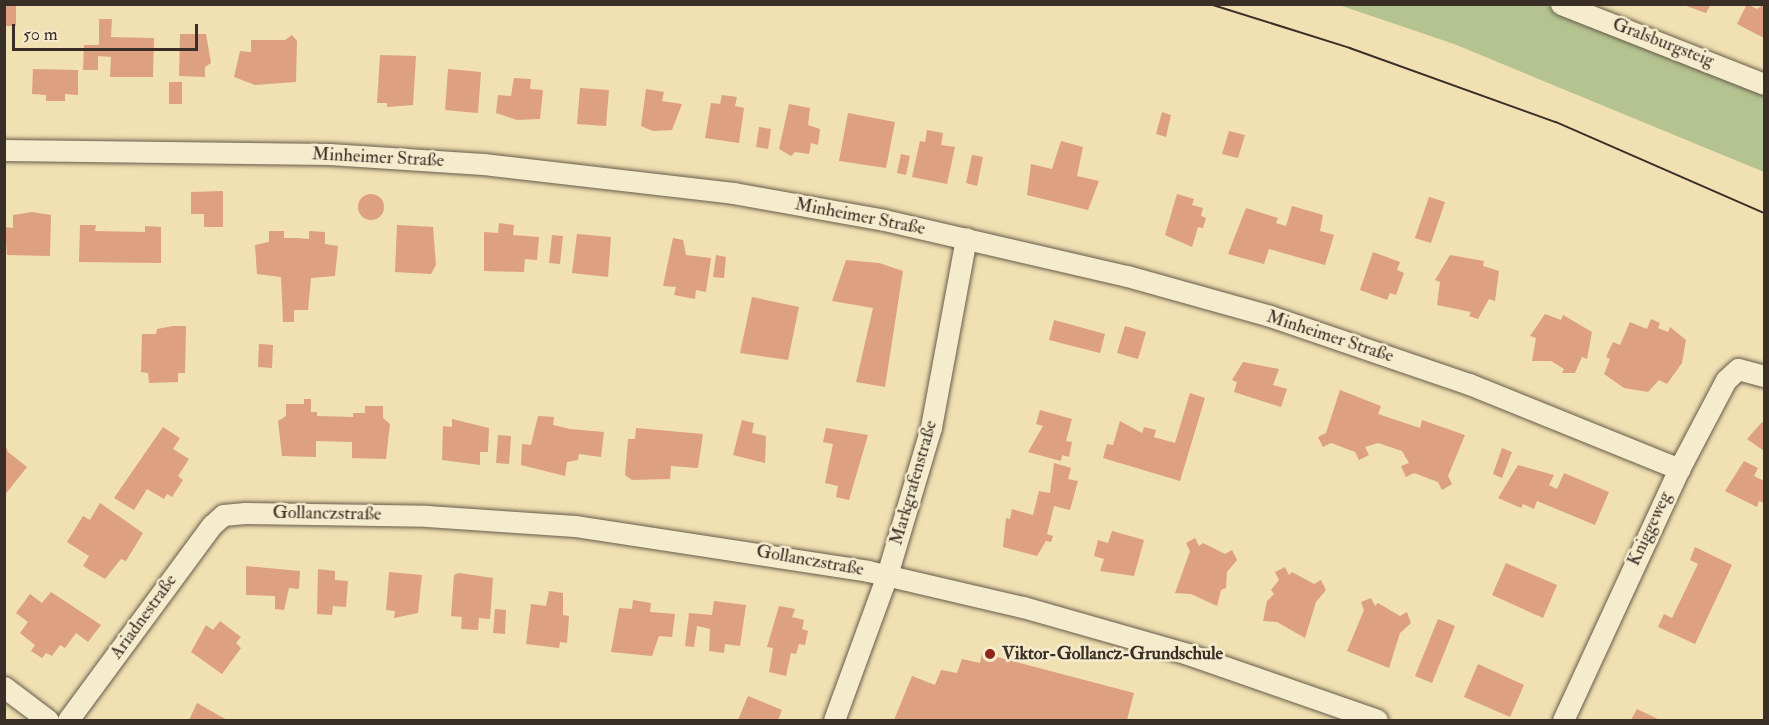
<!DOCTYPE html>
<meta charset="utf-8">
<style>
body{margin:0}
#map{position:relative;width:1769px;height:725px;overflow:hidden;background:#f0e0b2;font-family:"IM FELL Double Pica",serif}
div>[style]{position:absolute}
.green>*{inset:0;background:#b4c390}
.building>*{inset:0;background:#dda080}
.round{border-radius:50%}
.roads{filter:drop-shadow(0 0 2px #675b4a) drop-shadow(0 0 2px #675b4a)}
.minor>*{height:21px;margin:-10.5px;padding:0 10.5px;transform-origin:10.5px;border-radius:10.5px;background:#f5ebcd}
.tram>*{height:1.5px;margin:-0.75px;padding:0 0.75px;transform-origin:0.75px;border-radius:0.75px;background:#392f27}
.dots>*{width:16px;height:16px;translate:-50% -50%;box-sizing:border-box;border:3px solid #f5ebcd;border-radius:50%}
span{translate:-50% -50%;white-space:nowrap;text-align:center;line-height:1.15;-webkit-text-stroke:5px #f5ebcd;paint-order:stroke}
.street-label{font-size:18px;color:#392f27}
.poi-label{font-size:18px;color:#392f27;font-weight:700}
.left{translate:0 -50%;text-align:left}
.frame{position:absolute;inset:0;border:6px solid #392f27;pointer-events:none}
.scale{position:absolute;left:12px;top:24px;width:186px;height:27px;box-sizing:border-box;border:3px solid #392f27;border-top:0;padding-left:8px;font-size:18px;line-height:21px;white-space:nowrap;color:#392f27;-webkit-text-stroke:4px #f5ebcd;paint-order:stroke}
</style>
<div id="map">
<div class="green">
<div style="clip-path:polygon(1339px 5px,1544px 5px,1587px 20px,1764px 94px,1764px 172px,1454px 44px)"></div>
</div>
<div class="building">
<div style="clip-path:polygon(4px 4px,16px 4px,16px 26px,4px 26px)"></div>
<div style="clip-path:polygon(1681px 4px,1711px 4px,1706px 13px)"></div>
<div style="clip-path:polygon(1747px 4px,1757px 9px,1764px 4px,1764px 38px,1737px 24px)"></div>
<div style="clip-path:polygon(99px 19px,112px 19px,111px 37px,154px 38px,153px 77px,110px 77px,111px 57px,98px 56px,98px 70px,83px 70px,84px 45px,99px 45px)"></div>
<div style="clip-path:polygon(180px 34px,206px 34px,211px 63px,205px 67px,205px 77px,179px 76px)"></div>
<div style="clip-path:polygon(292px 35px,297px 41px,296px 82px,255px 85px,234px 77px,240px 51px,251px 52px,251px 40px,285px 40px)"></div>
<div style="clip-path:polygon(380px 55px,416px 56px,413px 105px,387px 107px,387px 103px,377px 103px)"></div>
<div style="clip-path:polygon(33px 69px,78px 70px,78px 95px,65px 94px,65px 101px,46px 101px,46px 95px,32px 94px)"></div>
<div style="clip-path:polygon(448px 69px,481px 72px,478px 113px,445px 110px)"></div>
<div style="clip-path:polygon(514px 78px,531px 79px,530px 89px,543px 90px,540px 119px,517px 120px,496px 113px,498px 95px,511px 96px)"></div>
<div style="clip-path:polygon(169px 82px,182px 82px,182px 104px,169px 104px)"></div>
<div style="clip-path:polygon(580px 88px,609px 90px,606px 126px,577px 124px)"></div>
<div style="clip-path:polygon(646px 89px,664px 92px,662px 101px,682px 104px,672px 130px,653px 131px,641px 126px)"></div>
<div style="clip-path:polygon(722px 95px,737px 97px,735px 106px,744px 108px,739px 143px,705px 138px,711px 103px,720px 104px)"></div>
<div style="clip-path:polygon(789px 104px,810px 108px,808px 125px,820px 129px,818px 145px,811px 143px,809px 154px,795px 152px,791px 156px,779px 149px)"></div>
<div style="clip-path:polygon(1162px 112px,1171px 115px,1166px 137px,1156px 134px)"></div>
<div style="clip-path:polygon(848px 113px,895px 122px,886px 168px,839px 161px)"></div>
<div style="clip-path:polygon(759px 127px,771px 129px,768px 149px,756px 147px)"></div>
<div style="clip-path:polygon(927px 130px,943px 133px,941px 145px,955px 147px,947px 184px,912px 177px,920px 141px,925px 142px)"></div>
<div style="clip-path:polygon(1229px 131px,1245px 135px,1238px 158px,1222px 154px)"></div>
<div style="clip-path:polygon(1061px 141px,1083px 147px,1077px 176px,1099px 181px,1088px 210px,1027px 195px,1031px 164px,1052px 169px)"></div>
<div style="clip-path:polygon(901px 154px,910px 156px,906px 175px,897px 173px)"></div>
<div style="clip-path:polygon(972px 155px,983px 157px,977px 186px,966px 183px)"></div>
<div style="clip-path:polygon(223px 191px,223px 227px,204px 227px,204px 214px,191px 214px,191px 192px)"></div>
<div class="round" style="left:358px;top:194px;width:26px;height:26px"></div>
<div style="clip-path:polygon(1177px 194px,1194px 199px,1192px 205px,1203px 208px,1201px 216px,1206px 218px,1203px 228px,1198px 227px,1192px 247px,1165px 235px)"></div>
<div style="clip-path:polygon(1429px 197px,1445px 202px,1431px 243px,1415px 238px)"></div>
<div style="clip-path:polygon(1292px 206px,1323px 215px,1320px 231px,1334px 235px,1325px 265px,1269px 249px,1264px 264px,1228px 254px,1246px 208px,1278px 218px,1276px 223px,1286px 226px)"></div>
<div style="clip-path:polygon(32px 212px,51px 215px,50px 256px,7px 255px,5px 227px,13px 228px,13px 215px)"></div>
<div style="clip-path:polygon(499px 223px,514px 225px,513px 235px,539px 237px,537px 260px,525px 259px,524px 272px,484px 271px,484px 232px,498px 233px)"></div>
<div style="clip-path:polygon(80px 225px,96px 225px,95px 231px,145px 232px,145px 226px,161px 227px,161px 263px,79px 262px)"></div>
<div style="clip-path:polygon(397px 225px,433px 227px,436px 265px,431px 274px,395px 272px)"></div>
<div style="clip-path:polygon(269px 231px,284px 231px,284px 238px,297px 238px,309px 239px,309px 231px,325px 232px,325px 244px,338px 246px,335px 276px,311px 278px,308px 310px,294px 310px,294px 322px,283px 322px,281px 277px,257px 274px,255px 245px,269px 242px)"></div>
<div style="clip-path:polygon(577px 234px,611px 237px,608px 277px,572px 273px)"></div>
<div style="clip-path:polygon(552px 235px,563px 236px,560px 264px,549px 263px)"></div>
<div style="clip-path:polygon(673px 238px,683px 240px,686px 255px,711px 258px,706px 292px,696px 290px,695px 299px,674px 295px,676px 287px,663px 286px)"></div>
<div style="clip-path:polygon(1373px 252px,1400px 262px,1397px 270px,1404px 273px,1396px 295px,1390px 293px,1387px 300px,1360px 290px)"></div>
<div style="clip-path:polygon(716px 255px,726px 257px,724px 278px,713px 277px)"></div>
<div style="clip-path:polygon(1450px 255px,1484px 261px,1483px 266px,1499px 271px,1495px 301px,1489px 299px,1478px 319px,1469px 316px,1471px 312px,1437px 305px,1440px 282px,1435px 280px)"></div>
<div style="clip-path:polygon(846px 260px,879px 263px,903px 271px,885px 387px,856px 382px,873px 308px,832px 301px)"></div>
<div style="clip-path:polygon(752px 297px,799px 307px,788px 360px,740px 353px)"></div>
<div style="clip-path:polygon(1545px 314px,1561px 320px,1563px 315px,1592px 332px,1587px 359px,1582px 357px,1575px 373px,1562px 373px,1564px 369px,1551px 361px,1532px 361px,1536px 338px,1530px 336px)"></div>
<div style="clip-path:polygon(1651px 319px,1660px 323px,1658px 328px,1668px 332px,1670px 327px,1686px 340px,1682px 363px,1667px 384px,1659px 380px,1648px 392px,1624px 388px,1604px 374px,1610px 359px,1606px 357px,1613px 342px,1620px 345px,1630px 322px,1647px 329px)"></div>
<div style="clip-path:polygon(1054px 320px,1105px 334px,1100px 353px,1049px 340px)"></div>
<div style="clip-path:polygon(173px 326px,186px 326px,185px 373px,178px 373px,178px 382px,149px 383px,148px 373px,141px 372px,142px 334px,156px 334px,157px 329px)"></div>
<div style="clip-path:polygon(1125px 326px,1146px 332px,1138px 359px,1117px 353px)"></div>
<div style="clip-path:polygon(259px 344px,273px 345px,272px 368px,258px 367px)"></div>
<div style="clip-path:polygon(1243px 362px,1279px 369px,1273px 385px,1287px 389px,1281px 407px,1234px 392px,1237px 382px,1232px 380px)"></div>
<div style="clip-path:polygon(1340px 390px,1381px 406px,1378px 414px,1420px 428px,1422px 420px,1465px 435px,1448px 476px,1452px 484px,1442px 490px,1438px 482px,1414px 473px,1406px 477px,1401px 466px,1409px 463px,1402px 451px,1378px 443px,1365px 447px,1369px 455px,1359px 460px,1355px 452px,1331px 443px,1323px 447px,1318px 437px,1326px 433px)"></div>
<div style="clip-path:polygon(1190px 393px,1205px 398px,1180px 481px,1103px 458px,1107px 444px,1113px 445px,1120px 421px,1142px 433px,1144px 427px,1156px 430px,1154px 437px,1175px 443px)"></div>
<div style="clip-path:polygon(304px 399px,311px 399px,311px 412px,317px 412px,317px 416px,353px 417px,353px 413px,365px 413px,365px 406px,383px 406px,383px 418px,390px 424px,386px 459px,352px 458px,352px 442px,316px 441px,316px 457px,282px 456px,278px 421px,286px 416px,286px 404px,304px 404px)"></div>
<div style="clip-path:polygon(1040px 410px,1072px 419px,1066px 441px,1072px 442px,1069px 457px,1062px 455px,1061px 461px,1028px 452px,1043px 426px,1036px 424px)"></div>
<div style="clip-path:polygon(538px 416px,554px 417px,553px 425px,570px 429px,604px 432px,601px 457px,579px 454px,578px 460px,567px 462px,565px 476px,521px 465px,522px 444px,531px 445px)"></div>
<div style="clip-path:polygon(452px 419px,489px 428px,488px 452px,480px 452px,480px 465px,442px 460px,443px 426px,452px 427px)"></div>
<div style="clip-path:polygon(742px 420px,754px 423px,752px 433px,766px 436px,765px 463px,733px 455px)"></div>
<div style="clip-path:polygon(1762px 422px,1764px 423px,1764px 451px,1747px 439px)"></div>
<div style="clip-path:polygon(163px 427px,180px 438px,173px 449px,189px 459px,178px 476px,183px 480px,172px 497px,167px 494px,164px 499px,147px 489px,134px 510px,114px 498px)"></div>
<div style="clip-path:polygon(636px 428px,703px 434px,698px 468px,671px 466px,670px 479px,632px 480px,625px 475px,628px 439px,635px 439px)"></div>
<div style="clip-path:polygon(826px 428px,868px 435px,849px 500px,836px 497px,838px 486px,825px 483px,833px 444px,823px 442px)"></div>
<div style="clip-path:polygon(498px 435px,511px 436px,509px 464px,496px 463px)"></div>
<div style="clip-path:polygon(4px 443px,8px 452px,27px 467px,4px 496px)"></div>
<div style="clip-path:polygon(1502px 448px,1512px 452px,1502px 478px,1493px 474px)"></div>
<div style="clip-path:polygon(1744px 461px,1758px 468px,1754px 476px,1764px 481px,1764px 503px,1759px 501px,1757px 507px,1725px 491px)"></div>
<div style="clip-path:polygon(1054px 463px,1071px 468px,1068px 479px,1078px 481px,1070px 510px,1054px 506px,1047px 534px,1053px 536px,1051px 542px,1046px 541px,1037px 556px,1003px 547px,1006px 518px,1010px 519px,1012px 509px,1033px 515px,1039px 491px,1050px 493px)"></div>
<div style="clip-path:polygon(1518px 465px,1554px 475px,1549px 485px,1557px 489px,1564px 473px,1609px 492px,1595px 525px,1537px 501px,1534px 509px,1523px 504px,1521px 508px,1498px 498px)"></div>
<div style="clip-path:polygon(100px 503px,143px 533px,126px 561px,121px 559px,105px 579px,83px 566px,89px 556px,67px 542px,83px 516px,90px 520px)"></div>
<div style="clip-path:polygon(1112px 531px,1144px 540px,1134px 576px,1100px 571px,1104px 559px,1094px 556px,1098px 540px,1108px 543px)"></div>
<div style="clip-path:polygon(1195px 538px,1199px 546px,1203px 543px,1225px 554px,1232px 550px,1237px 560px,1227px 572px,1226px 588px,1221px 590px,1217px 606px,1191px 594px,1175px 593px,1190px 551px,1186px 543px)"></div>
<div style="clip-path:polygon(1695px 547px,1732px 565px,1695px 644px,1658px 627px,1664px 614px,1672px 618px,1698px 564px,1690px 560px)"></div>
<div style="clip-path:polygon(1506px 563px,1557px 585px,1543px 618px,1492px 595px)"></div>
<div style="clip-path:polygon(246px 566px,300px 571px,299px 589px,289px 588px,284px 610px,275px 609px,275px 596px,246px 595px)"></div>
<div style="clip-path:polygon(1285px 567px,1289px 575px,1292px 572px,1314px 584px,1321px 580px,1326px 590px,1316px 602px,1305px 638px,1277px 622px,1263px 621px,1267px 601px,1274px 594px,1271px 590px,1279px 580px,1275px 572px)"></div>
<div style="clip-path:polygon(318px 569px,335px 571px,335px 580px,348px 581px,346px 607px,333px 606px,332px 615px,317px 614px)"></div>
<div style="clip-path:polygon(389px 572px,422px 575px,418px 613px,394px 618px,395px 611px,386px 610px)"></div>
<div style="clip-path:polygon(459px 573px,493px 578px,490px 619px,479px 618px,478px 630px,461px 629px,462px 617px,451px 616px,454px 575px)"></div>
<div style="clip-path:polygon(549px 591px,563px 593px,563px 615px,569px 616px,567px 643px,560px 642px,559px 648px,526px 644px,531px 604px,546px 606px)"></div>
<div style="clip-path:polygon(51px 592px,101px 625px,88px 642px,76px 633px,65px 648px,60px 645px,52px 656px,46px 653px,42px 658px,31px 651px,35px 645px,20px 633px,28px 622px,16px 613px,30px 594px,42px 603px)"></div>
<div style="clip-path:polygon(1371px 598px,1375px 606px,1378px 603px,1400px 616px,1407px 612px,1411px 623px,1400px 633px,1389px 668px,1347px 651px,1364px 610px,1361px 602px)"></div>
<div style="clip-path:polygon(633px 600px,651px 603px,650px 612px,675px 614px,672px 637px,659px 636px,652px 656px,611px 652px,619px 608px,632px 609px)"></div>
<div style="clip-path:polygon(714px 601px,746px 605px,740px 646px,725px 644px,724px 653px,709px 651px,710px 629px,697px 626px,694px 647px,685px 646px,689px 613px,712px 615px)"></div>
<div style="clip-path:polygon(779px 606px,795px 609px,792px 617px,804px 620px,802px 629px,808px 631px,805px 645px,799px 644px,796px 654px,791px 653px,786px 676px,769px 672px,773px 648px,767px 647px)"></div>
<div style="clip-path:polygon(495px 609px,506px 610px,505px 634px,493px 633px)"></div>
<div style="clip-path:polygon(1438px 619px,1455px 626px,1432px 683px,1415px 676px)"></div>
<div style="clip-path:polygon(220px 621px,241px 637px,236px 643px,241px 648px,222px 674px,191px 652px,206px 625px,213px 630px)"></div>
<div style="clip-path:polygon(982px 653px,1134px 693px,1127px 720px,894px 720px,912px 676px,935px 685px,941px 670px,957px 673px,962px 659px,980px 663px)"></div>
<div style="clip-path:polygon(1478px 664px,1524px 685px,1510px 717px,1464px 697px)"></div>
<div style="clip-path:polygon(748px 696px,782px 710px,778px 720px,738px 720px)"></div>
<div style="clip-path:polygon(197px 703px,227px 720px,189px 720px)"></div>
<div style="clip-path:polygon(1637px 709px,1660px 720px,1631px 720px)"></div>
</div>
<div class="roads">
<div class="minor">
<div style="left:1561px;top:4px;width:218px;rotate:21.5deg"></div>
<div style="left:4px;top:150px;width:325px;rotate:0.7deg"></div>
<div style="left:329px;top:154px;width:154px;rotate:3.7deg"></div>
<div style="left:483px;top:164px;width:252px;rotate:6.6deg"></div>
<div style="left:733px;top:193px;width:153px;rotate:10.1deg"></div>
<div style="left:884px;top:220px;width:249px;rotate:13deg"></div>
<div style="left:1127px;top:276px;width:148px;rotate:15.6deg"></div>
<div style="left:1270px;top:316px;width:210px;rotate:18.9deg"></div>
<div style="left:1469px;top:384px;width:227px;rotate:22deg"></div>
<div style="left:4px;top:687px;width:55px;rotate:36.9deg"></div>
<div style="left:68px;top:720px;width:242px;rotate:-53.6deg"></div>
<div style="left:212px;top:525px;width:15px;rotate:-42deg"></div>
<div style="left:223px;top:515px;width:22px;rotate:-5deg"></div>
<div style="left:245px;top:513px;width:182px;rotate:0.9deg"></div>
<div style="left:427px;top:516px;width:148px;rotate:3.9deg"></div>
<div style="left:575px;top:526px;width:296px;rotate:8.7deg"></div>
<div style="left:868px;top:571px;width:159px;rotate:13.1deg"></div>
<div style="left:1023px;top:607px;width:172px;rotate:15.9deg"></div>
<div style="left:1188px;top:654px;width:200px;rotate:19.2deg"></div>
<div style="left:834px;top:720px;width:154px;rotate:-69.9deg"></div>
<div style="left:887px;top:575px;width:154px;rotate:-73.4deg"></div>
<div style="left:931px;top:427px;width:192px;rotate:-79.5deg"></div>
<div style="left:1563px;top:720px;width:277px;rotate:-65.2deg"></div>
<div style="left:1679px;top:469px;width:101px;rotate:-62.2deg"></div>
<div style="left:1726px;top:380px;width:16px;rotate:-43deg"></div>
<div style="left:1738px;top:369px;width:27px;rotate:15deg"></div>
</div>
</div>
<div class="tram">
<div style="left:1210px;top:4px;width:147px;rotate:17.4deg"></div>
<div style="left:1350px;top:48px;width:219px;rotate:19.8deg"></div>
<div style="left:1556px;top:122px;width:227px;rotate:23.6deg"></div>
</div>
<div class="dots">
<div style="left:990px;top:654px;background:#8f2418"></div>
</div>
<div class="street-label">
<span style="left:1663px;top:43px;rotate:21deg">Gralsburgsteig</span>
<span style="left:378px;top:158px;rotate:3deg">Minheimer Straße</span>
<span style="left:860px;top:217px;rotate:11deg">Minheimer Straße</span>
<span style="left:1330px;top:337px;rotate:18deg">Minheimer Straße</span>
<span style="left:914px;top:483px;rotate:-74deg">Markgrafenstraße</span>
<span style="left:327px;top:514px;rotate:1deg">Gollanczstraße</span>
<span style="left:1650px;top:529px;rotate:-65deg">Kniggeweg</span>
<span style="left:810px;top:561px;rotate:10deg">Gollanczstraße</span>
<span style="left:144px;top:617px;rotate:-54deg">Ariadnestraße</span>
</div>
<div class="poi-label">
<span class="left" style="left:1002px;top:654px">Viktor-Gollancz-Grundschule</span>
</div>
<div class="frame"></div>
<div class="scale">50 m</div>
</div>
